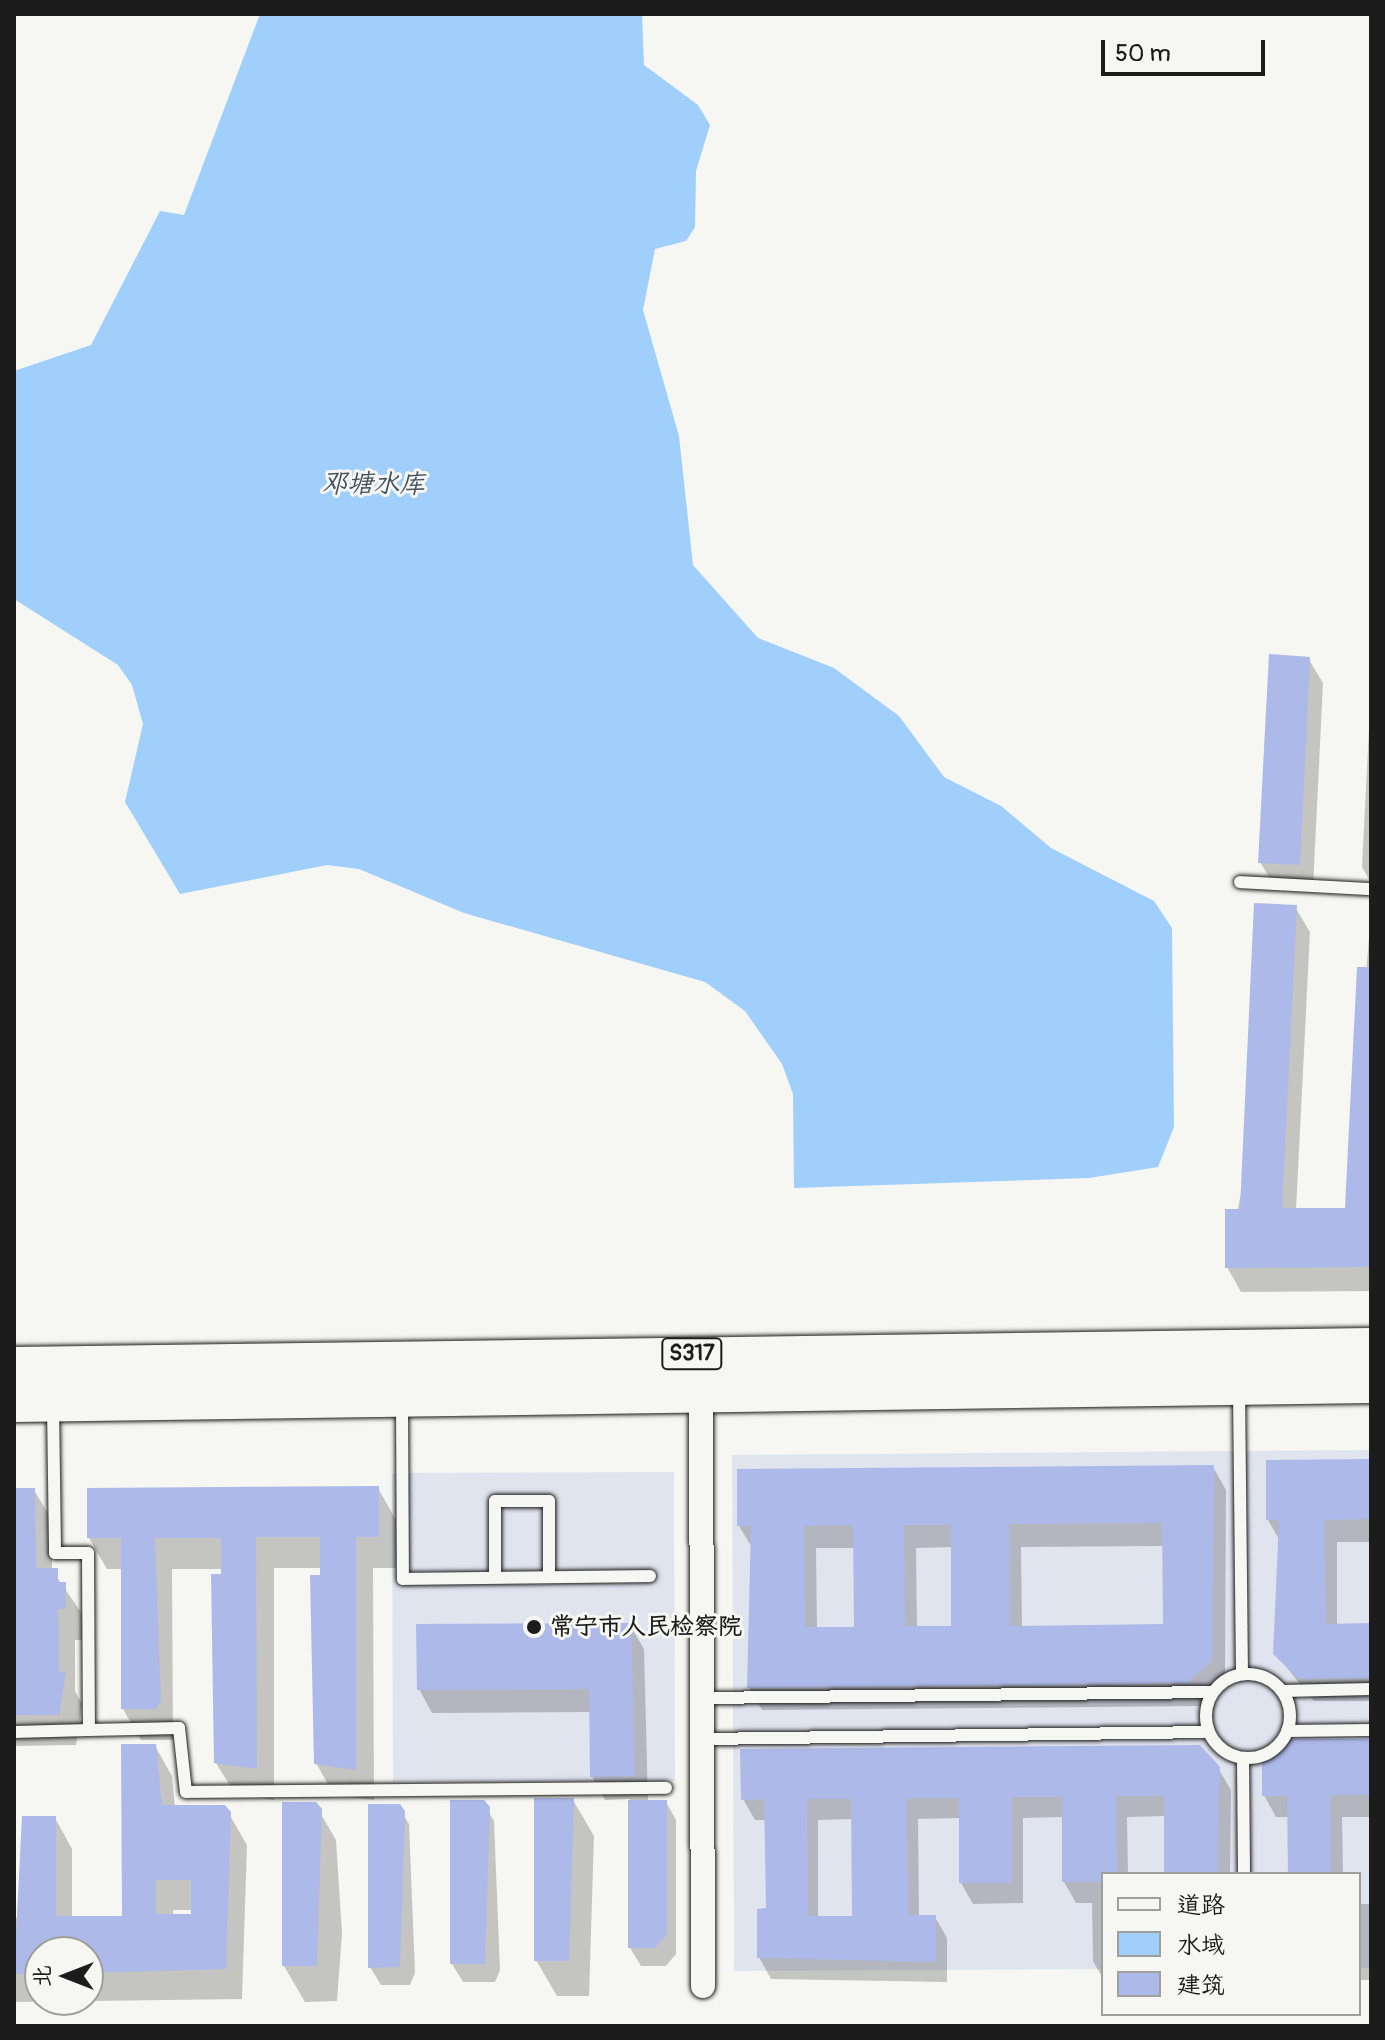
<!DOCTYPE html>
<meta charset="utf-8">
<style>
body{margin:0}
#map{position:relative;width:1385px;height:2040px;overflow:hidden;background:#f6f6f2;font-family:Pangolin,"LXGW WenKai TC",sans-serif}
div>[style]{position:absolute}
.built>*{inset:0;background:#e0e4ef}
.water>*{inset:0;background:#a0cffc}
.shadow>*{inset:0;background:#0003}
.building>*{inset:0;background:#adb9e9}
.roads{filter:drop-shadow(0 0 2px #1c1c1c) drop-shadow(0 0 2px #1c1c1c)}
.service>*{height:12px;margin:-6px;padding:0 6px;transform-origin:6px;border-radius:6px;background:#f6f6f2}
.service>.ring{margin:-6px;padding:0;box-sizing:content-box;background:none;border:12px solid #f6f6f2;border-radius:50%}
.minor>*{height:24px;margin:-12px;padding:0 12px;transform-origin:12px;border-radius:12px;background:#f6f6f2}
.primary>*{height:38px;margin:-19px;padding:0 19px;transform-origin:19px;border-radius:19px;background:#f6f6f2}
.dots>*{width:22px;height:22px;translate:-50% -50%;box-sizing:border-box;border:4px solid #f6f6f2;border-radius:50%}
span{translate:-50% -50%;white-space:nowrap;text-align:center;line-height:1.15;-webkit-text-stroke:6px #f6f6f2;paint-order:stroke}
.shield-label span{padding:2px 6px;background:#f6f6f2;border:2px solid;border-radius:6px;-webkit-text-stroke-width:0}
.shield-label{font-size:22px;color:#1c1c1c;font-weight:700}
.poi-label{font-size:24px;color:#1c1c1c;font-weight:700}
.left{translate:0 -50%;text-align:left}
.water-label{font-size:26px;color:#44525f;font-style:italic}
.frame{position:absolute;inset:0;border:16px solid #1c1c1c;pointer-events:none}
.legend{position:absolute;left:1101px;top:1872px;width:260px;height:144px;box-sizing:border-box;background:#f6f6f2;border:2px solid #9f9f9c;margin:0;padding:10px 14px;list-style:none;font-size:24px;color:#1c1c1c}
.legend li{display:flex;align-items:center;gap:16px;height:40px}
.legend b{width:40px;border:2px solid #9f9f9c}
.north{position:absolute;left:24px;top:1936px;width:80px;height:80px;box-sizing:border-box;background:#f6f6f2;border:2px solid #9f9f9c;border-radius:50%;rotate:270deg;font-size:22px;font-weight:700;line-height:32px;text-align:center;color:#1c1c1c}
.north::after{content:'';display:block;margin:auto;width:28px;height:36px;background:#1c1c1c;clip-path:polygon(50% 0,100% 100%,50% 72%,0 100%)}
.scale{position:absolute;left:1101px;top:40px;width:164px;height:36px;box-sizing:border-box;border:4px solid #1c1c1c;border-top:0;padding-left:10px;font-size:24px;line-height:28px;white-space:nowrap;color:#1c1c1c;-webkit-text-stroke:6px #f6f6f2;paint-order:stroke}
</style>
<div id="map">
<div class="built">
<div style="clip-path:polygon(1371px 1450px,1371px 1968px,1359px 1968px,1359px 1874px,1103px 1874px,1103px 1969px,734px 1971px,732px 1455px)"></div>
<div style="clip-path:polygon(674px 1472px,675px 1781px,393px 1782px,392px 1473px)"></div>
</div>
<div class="water">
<div style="clip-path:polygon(260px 14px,642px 14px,644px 65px,698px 105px,710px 125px,696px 171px,695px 227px,686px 241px,655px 249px,643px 310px,679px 436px,693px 565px,758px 638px,834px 668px,899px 716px,944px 777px,1001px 806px,1051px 848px,1154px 901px,1172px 928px,1174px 1127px,1158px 1167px,1089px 1178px,794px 1188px,793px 1094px,782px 1064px,745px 1011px,705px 982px,464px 913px,359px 869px,327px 865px,180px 894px,125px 802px,143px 724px,132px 685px,118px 665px,14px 599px,14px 371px,91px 345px,160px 211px,184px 215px)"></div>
</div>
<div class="shadow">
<div style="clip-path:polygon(1308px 658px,1323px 683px,1313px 888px,1275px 887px,1260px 862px)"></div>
<div style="clip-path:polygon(1371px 688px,1371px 883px,1362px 867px)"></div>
<div style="clip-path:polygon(1295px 907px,1310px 932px,1296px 1210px,1347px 1210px,1371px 912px,1371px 1291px,1241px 1292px,1227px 1267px)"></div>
<div style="clip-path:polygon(1371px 1461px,1371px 1542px,1337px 1542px,1337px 1626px,1371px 1625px,1371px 1701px,1314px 1701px,1275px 1653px,1280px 1541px,1268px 1520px)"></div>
<div style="clip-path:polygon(evenodd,1213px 1467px,1226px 1490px,1225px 1684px,1201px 1706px,762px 1710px,749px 1687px,753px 1549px,739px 1526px,1213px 1467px,1164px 1546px,1165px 1626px,1022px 1628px,1021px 1547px,1164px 1546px,1213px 1467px,953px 1547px,953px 1628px,917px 1628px,916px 1548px,953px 1547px,1213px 1467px,816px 1548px,855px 1548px,856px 1629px,817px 1629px,816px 1548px)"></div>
<div style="clip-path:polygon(378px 1488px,396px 1520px,396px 1568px,373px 1568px,374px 1800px,334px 1795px,316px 1763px,322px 1568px,274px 1568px,274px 1800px,235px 1794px,216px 1763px,223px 1569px,172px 1569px,173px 1740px,141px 1740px,123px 1709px,123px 1569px,107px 1569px,89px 1538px)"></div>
<div style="clip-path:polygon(14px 1490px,34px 1490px,52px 1520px,52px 1570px,83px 1615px,83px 1640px,75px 1640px,75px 1691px,82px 1704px,76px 1745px,14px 1746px)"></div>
<div style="clip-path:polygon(630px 1625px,644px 1649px,648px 1802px,666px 1802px,676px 1820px,676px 1954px,666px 1966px,641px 1966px,630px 1948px,630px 1799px,605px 1800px,592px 1776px,591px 1712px,432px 1713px,419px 1689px)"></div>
<div style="clip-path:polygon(1371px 1740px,1371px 1980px,1359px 1980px,1359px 1904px,1370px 1904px,1369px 1817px,1342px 1817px,1343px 1874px,1290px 1874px,1290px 1817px,1276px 1817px,1264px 1795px)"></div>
<div style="clip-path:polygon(evenodd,123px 1746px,155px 1746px,172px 1776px,175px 1807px,229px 1814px,247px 1845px,242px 1999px,14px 2002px,14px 1918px,24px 1918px,55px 1818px,72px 1849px,72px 1918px,124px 1918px,123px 1746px,173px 1910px,193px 1910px,193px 1916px,173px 1916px,173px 1910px,123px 1746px,40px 1952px,88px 1952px,88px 2000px,40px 2000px,40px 1952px)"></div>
<div style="clip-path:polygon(evenodd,1218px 1768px,1231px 1790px,1230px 1874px,1166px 1874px,1166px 1816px,1127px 1817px,1128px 1874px,1103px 1874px,1103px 1979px,1093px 1961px,1092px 1903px,1076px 1903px,1064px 1882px,1064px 1817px,1023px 1818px,1023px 1903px,973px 1904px,961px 1883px,961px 1818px,918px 1819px,919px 1917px,935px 1917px,947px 1938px,947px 1982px,771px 1979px,759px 1957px,768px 1910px,767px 1820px,755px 1820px,743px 1799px,1218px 1768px,853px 1819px,854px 1918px,818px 1918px,818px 1820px,853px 1819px)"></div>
<div style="clip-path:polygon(573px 1800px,594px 1836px,589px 1996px,557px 1996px,536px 1960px)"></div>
<div style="clip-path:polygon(483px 1802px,494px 1821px,500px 1970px,495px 1982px,463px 1982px,452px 1964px)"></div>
<div style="clip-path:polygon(315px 1804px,336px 1840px,342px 1933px,337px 2001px,305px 2002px,284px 1966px)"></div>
<div style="clip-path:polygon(398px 1806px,409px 1824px,415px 1973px,410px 1985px,381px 1985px,370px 1967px)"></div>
</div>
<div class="building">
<div style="clip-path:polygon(1269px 654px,1310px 657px,1300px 865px,1258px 863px)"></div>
<div style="clip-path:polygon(1254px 903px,1297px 905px,1282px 1208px,1345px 1208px,1357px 967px,1371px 967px,1371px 1267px,1225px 1268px,1225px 1209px,1240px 1209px)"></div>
<div style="clip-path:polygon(1371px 1459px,1371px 1519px,1324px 1520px,1326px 1624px,1371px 1623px,1371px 1678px,1299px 1679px,1273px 1654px,1279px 1520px,1266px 1520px,1266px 1460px)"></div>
<div style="clip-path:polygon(evenodd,1214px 1465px,1212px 1661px,1187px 1683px,747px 1688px,751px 1526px,737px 1526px,737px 1469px,1214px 1465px,1162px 1523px,1163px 1624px,1010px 1626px,1009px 1524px,1162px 1523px,1214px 1465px,853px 1525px,854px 1627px,805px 1627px,804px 1526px,853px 1525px,1214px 1465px,904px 1525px,951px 1525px,951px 1626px,905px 1626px,904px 1525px)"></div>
<div style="clip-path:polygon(379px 1486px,379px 1537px,356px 1537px,356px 1770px,314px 1764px,310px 1575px,320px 1575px,320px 1537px,256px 1537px,257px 1769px,214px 1763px,211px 1574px,221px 1574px,221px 1538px,155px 1538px,161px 1701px,156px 1709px,121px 1709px,121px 1538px,87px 1538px,87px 1488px)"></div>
<div style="clip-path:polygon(14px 1488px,35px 1488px,36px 1568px,58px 1568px,58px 1582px,66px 1582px,66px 1609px,58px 1609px,59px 1672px,66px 1671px,59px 1715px,14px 1715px)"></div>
<div style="clip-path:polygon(631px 1623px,635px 1776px,590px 1777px,589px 1689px,417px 1690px,416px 1624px)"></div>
<div style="clip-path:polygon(1284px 1739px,1371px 1739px,1371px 1795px,1331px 1795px,1331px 1874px,1288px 1874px,1287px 1796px,1262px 1796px,1262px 1760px)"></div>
<div style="clip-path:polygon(evenodd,121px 1744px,156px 1744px,162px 1805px,225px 1805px,231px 1812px,226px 1969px,88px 1973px,88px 1952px,40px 1952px,40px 1974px,14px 1974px,22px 1816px,56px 1816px,56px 1916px,122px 1916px,121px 1744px,156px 1880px,191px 1880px,191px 1914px,156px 1914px,156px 1880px)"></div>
<div style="clip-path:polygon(evenodd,1200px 1745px,1220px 1767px,1217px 1874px,1164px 1874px,1164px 1796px,1116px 1796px,1117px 1874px,1103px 1874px,1103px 1882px,1062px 1882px,1062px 1797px,1012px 1797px,1012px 1883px,959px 1883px,959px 1798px,907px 1798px,908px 1915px,936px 1915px,936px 1962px,757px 1958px,757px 1909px,766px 1908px,764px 1799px,741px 1800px,740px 1749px,1200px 1745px,807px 1799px,851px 1799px,852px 1916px,808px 1916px,807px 1799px)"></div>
<div style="clip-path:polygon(534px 1798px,574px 1798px,569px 1961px,534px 1961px)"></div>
<div style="clip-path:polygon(450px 1800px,484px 1800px,490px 1807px,485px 1964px,450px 1964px)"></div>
<div style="clip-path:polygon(628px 1800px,667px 1800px,667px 1935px,655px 1948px,628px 1948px)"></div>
<div style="clip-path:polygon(282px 1802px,316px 1802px,322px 1809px,317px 1966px,282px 1966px)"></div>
<div style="clip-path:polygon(368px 1804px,400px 1804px,405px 1811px,400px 1967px,368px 1968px)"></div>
</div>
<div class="roads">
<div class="service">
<div style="left:1240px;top:882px;width:131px;rotate:3.1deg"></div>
<div style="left:1239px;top:1389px;width:285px;rotate:89.4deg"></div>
<div style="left:402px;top:1403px;width:176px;rotate:89.7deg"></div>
<div style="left:403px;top:1579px;width:247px;rotate:-0.7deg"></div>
<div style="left:53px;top:1406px;width:147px;rotate:89.2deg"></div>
<div style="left:55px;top:1553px;width:33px"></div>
<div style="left:88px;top:1553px;width:177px;rotate:89.7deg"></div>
<div style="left:89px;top:1730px;width:90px;rotate:-1.3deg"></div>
<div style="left:179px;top:1728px;width:64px;rotate:83.8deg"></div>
<div style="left:186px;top:1792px;width:480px;rotate:-0.5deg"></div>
<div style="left:495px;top:1577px;width:76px;rotate:-90deg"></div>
<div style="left:495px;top:1501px;width:54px"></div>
<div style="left:549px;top:1501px;width:76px;rotate:90deg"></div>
<div class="ring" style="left:1206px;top:1674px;width:72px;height:72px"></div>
<div style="left:1282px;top:1691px;width:89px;rotate:-1.3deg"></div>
<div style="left:702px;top:1698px;width:511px;rotate:-0.67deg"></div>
<div style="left:1287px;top:1731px;width:84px;rotate:-0.7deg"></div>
<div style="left:14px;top:1732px;width:75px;rotate:-1.5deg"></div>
<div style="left:702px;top:1739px;width:507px;rotate:-0.79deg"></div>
<div style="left:1243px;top:1758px;width:116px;rotate:89.5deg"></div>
</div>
<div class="minor">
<div style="left:701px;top:1391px;width:595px;rotate:89.81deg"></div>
</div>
<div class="primary">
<div style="left:14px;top:1366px;width:1357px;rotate:-0.8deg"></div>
<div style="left:14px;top:1403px;width:1357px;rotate:-0.8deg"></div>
</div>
</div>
<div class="dots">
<div style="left:534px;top:1627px;background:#1c1c1c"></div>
</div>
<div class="shield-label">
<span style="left:692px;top:1354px">S317</span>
</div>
<div class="poi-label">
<span class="left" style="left:550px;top:1627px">常宁市人民检察院</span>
</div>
<div class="water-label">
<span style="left:373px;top:485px">邓塘水库</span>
</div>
<div class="frame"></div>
<ul class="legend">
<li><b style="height:10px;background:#f6f6f2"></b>道路</li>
<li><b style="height:22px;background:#a0cffc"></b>水域</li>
<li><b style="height:22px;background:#adb9e9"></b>建筑</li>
</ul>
<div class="north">北</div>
<div class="scale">50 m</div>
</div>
